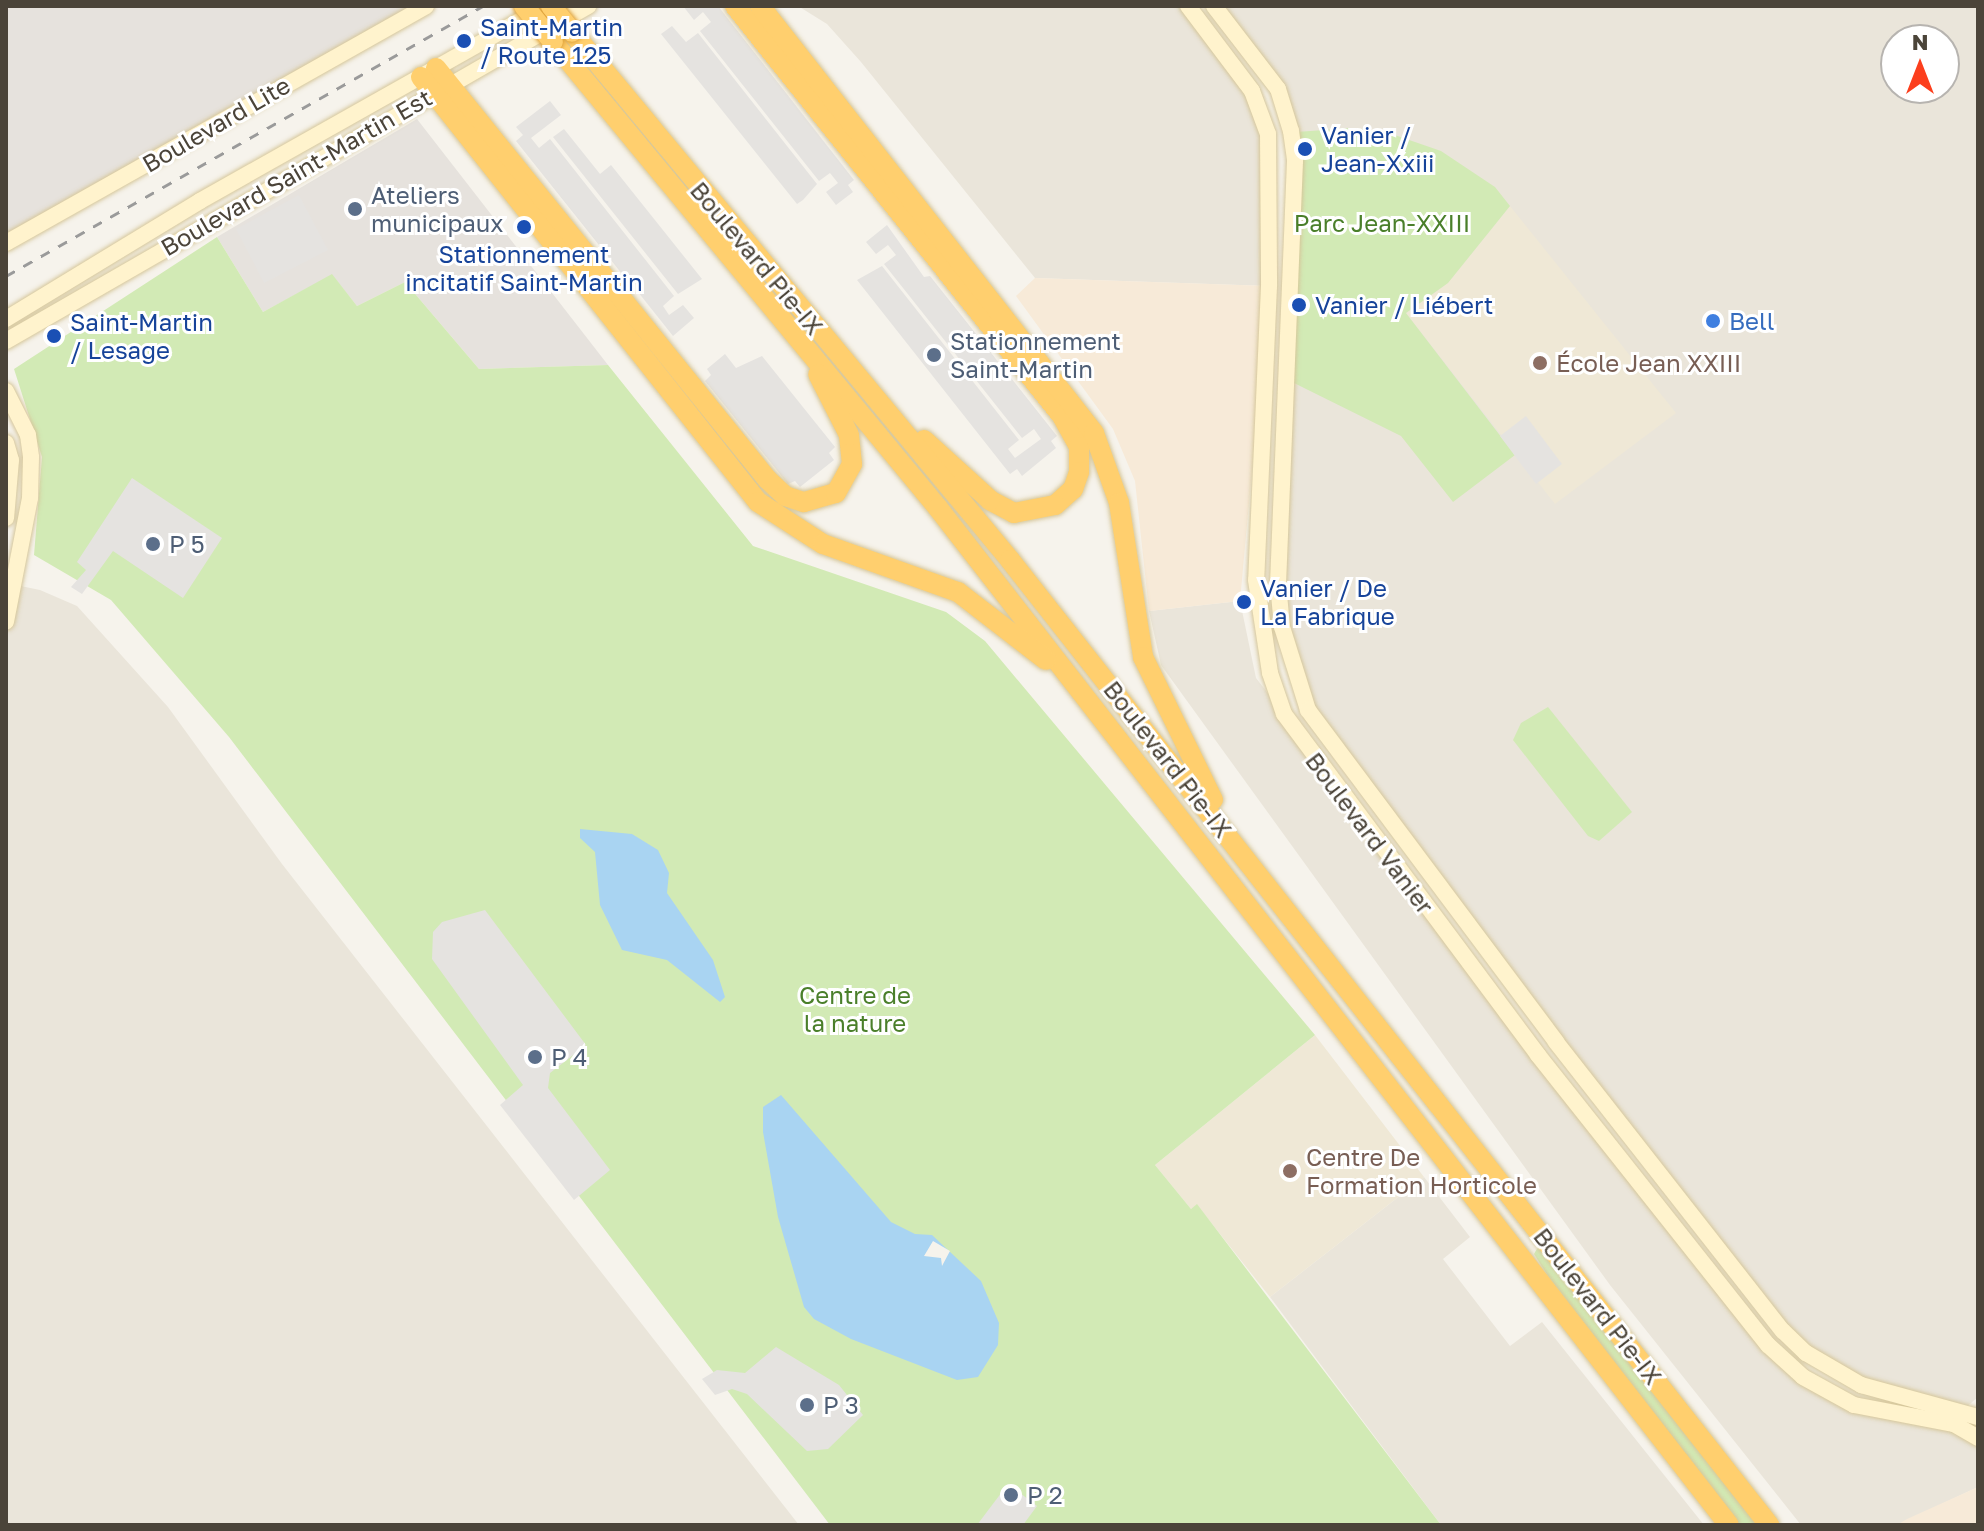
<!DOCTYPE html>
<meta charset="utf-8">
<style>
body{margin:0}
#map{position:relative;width:1984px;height:1531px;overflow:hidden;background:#f6f3ec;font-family:"Golos Text",sans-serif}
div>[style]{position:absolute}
.residential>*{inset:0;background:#eae5da}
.commercial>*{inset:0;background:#f7ead8}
.industrial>*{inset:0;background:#e6e2dd}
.education>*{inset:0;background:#efe8d6}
.green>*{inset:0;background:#d2eab5}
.parking>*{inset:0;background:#e5e3e0}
.water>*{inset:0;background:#a9d4f2}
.pier>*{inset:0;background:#f6f3ec}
.roads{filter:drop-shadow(0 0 2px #d6c79b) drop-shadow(0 0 2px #d6c79b)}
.secondary>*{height:16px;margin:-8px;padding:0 8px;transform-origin:8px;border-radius:8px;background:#fff3cd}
.highway>*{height:20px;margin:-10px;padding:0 10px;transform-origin:10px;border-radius:10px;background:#ffcf6e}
.rail>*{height:3px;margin-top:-1.5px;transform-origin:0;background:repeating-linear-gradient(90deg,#9a9a9a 0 10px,transparent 0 20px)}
.bridges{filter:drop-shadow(0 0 2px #e0a43c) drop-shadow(0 0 2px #e0a43c)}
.highway-bridge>*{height:20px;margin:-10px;padding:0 10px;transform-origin:10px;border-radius:10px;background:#ffcf6e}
.dots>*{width:22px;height:22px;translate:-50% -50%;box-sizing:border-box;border:4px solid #fff;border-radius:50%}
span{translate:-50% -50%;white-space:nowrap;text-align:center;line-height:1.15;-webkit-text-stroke:6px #fff;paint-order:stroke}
.transit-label{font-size:24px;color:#164399}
.left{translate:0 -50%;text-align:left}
.street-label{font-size:24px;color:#4b4439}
.service-label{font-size:24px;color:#4e5e75}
.park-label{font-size:24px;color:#4a7f2a}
.shop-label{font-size:24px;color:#366cbe}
.education-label{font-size:24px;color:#785e54}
.frame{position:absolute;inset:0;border:8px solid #4b4439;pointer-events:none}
.north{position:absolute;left:1880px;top:24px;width:80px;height:80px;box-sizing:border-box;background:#fff;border:2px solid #b7b4b0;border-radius:50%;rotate:0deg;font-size:22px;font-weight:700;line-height:32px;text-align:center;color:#4b4439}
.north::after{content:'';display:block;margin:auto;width:28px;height:36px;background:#fc3f1d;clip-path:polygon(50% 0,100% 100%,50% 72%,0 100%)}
</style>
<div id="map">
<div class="residential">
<div style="clip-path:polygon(798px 6px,1187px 6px,1229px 58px,1268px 134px,1269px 286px,1035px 278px,861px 62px,827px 24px)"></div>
<div style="clip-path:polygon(evenodd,1213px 6px,1978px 6px,1978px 1397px,1964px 1409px,1881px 1392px,1806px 1353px,1328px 744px,1282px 627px,1295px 161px,1278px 89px,1213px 6px,1896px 40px,1944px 40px,1944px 88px,1896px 88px,1896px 40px)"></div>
<div style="clip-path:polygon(6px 583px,40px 590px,77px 606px,168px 707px,282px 864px,799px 1525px,6px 1525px)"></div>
<div style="clip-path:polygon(1240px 601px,1256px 678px,1768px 1345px,1854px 1405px,1978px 1438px,1978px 1487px,1897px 1525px,1801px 1525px,1610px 1285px,1161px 665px,1149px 611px)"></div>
<div style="clip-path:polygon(1424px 1177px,1470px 1237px,1443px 1259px,1510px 1346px,1542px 1322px,1704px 1525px,1441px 1525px,1270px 1297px)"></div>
</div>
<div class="commercial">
<div style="clip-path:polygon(1035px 278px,1269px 286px,1240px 601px,1149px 611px,1135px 481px,1113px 429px,1016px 296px)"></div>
<div style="clip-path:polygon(1978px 1487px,1978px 1525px,1897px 1525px,1907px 1519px)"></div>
</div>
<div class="industrial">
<div style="clip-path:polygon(6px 6px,412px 6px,6px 243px)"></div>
<div style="clip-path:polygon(417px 119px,608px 365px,479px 369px,405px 282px,357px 306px,332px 275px,263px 312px,217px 237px)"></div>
</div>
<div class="education">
<div style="clip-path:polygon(1510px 206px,1676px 413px,1555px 504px,1406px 313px,1448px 283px)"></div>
<div style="clip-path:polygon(1315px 1035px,1424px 1177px,1270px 1297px,1197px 1205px,1191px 1209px,1155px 1165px)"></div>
</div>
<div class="green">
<div style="clip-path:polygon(1350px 128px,1389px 133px,1441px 151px,1495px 187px,1510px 206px,1448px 283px,1406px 313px,1515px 455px,1453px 502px,1401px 436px,1294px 383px,1297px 132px)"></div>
<div style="clip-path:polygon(217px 237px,263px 312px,332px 274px,357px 306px,405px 282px,479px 369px,608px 365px,753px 546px,946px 612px,985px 641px,1315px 1035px,1155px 1165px,1191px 1209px,1197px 1204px,1441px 1525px,830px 1525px,229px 737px,111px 600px,34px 555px,42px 457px,14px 369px)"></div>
<div style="clip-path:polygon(1548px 707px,1632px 812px,1599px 841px,1588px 836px,1513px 740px,1521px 723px)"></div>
<div style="clip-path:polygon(1538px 1247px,1759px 1525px,1740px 1525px,1548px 1276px,1534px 1254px)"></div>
</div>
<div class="parking">
<div style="clip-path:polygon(683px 6px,718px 6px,854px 180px,848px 185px,853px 192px,836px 205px,826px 192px,838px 183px,830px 173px,819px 181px,700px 31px,711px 22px,703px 12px,694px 20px)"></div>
<div style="clip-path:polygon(672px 26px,686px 42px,698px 33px,817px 184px,803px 200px,797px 204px,661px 34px)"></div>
<div style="clip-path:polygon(550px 101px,561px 115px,531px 138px,539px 148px,550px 139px,674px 296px,663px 306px,669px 315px,683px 305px,694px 318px,673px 336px,638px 292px,635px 282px,630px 284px,516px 141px,523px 135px,516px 127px)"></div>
<div style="clip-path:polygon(564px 129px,600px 174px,611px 165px,702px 279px,678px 294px,553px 137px)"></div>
<div style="clip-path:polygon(299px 195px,328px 250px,264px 283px,236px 229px)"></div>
<div style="clip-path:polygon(887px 225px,924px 277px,930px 276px,1057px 436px,1051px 441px,1056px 448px,1022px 476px,1017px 469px,1010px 474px,857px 280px,882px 266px,1019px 440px,1008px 449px,1015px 458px,1041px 439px,1034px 429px,1022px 438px,884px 264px,896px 255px,888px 245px,876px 254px,866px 242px)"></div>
<div style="clip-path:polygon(725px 354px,736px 368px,762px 356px,835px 447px,829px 453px,834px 460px,800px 487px,795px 481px,788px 484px,705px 381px,711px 375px,707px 369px)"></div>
<div style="clip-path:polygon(1526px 416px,1562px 464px,1536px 484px,1500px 436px)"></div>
<div style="clip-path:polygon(132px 478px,222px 538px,183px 598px,113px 551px,82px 594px,71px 587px,86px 570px,77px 562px)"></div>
<div style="clip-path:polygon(485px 910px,586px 1045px,550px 1073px,548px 1088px,610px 1170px,574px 1200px,500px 1105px,523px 1085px,432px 959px,433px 932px,442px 922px)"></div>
<div style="clip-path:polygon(776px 1347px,839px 1385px,863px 1415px,828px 1449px,807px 1451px,747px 1394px,732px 1389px,715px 1395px,702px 1379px,717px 1370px,745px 1373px)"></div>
<div style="clip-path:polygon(1008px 1484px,1037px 1506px,1023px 1525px,977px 1525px)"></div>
</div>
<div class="water">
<div style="clip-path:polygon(580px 829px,632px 834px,658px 850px,669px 873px,667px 893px,713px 960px,725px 997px,720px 1002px,667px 960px,622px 950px,600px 905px,595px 852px,580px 838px)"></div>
<div style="clip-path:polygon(781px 1095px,891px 1222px,915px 1234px,932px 1235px,981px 1281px,999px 1323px,998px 1345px,978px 1377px,957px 1380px,851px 1339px,814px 1319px,804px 1307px,778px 1217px,763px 1132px,763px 1107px)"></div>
</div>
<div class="pier">
<div style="clip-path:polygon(933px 1241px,950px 1251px,942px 1266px,941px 1258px,924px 1256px)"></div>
</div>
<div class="roads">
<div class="secondary">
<div style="left:1188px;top:6px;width:106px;rotate:53deg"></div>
<div style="left:1252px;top:91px;width:46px;rotate:69.6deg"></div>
<div style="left:1268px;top:134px;width:152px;rotate:89.6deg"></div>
<div style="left:1269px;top:286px;width:294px;rotate:92.5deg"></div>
<div style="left:1256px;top:580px;width:94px;rotate:81.4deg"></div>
<div style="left:1270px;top:673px;width:43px;rotate:71.1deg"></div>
<div style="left:1284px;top:714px;width:425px;rotate:53.3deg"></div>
<div style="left:1538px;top:1055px;width:370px;rotate:51.6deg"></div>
<div style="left:1768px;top:1345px;width:47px;rotate:42.4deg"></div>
<div style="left:1803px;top:1377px;width:58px;rotate:28.8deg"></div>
<div style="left:1854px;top:1405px;width:102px;rotate:10.8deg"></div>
<div style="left:1954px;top:1424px;width:28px;rotate:30deg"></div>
<div style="left:1214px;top:6px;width:105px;rotate:52.4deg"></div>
<div style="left:1278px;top:89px;width:44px;rotate:72.8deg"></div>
<div style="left:1291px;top:131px;width:30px;rotate:82deg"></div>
<div style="left:1295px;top:161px;width:422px;rotate:92.3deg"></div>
<div style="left:1278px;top:583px;width:44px;rotate:84.8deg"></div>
<div style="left:1282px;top:627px;width:87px;rotate:72.6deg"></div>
<div style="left:1308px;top:710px;width:414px;rotate:53.2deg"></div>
<div style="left:1556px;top:1042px;width:367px;rotate:51.9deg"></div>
<div style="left:1783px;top:1331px;width:32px;rotate:44deg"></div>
<div style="left:1806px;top:1353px;width:64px;rotate:30.2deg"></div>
<div style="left:1861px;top:1385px;width:121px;rotate:15.3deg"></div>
<div style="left:6px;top:243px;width:482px;rotate:-29.4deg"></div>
<div style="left:6px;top:319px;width:227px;rotate:-31.3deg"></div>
<div style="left:200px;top:201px;width:391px;rotate:-29.4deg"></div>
<div style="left:6px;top:341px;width:672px;rotate:-29.92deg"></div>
<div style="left:6px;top:391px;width:49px;rotate:63.4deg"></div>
<div style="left:28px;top:435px;width:22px;rotate:82deg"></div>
<div style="left:31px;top:457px;width:41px;rotate:91.4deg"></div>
<div style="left:30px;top:498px;width:126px;rotate:101deg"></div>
<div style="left:6px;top:443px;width:18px;rotate:74deg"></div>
<div style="left:11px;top:460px;width:58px;rotate:94.9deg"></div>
</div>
<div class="highway">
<div style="left:735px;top:6px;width:524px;rotate:51.43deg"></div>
<div style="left:1062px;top:416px;width:35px;rotate:61deg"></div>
<div style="left:1079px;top:447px;width:25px;rotate:90deg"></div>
<div style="left:1079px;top:472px;width:18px;rotate:109deg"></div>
<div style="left:1073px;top:489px;width:24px;rotate:138deg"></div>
<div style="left:1055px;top:505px;width:42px;rotate:169deg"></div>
<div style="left:1014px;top:513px;width:27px;rotate:-152deg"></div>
<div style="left:990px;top:500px;width:89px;rotate:-137.7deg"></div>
<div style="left:760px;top:6px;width:542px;rotate:51.97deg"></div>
<div style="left:1094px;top:433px;width:74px;rotate:70.3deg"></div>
<div style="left:1119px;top:503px;width:156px;rotate:81.1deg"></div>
<div style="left:1143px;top:657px;width:159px;rotate:63.9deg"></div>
<div style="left:572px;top:32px;width:686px;rotate:50.32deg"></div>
<div style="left:1010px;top:560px;width:1228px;rotate:51.81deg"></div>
<div style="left:553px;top:42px;width:604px;rotate:50.44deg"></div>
<div style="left:938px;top:508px;width:1288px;rotate:52.13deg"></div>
<div style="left:436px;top:68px;width:528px;rotate:51.15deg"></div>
<div style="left:767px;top:479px;width:25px;rotate:43deg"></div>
<div style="left:785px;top:496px;width:20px;rotate:18deg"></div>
<div style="left:804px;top:502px;width:33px;rotate:-16deg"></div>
<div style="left:836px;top:493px;width:33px;rotate:-61deg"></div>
<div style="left:852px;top:464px;width:29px;rotate:-96deg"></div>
<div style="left:849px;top:435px;width:68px;rotate:-116.9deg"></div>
<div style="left:421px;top:77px;width:542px;rotate:51.59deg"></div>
<div style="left:758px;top:502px;width:77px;rotate:32.9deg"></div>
<div style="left:823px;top:544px;width:143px;rotate:19.6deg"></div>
<div style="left:958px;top:592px;width:111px;rotate:37.7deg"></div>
</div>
</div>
<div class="rail">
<div style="left:6px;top:276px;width:548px;rotate:-29.51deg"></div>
</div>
<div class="bridges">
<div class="highway-bridge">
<div style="left:524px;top:6px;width:46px;rotate:51.1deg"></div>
<div style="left:551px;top:6px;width:33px;rotate:51deg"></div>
</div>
</div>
<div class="dots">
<div style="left:464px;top:41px;background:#1a4fb4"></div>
<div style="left:1305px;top:149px;background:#1a4fb4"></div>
<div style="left:355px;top:209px;background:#5c6f8a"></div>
<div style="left:524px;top:227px;background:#1a4fb4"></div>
<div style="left:1299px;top:305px;background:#1a4fb4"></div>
<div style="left:1713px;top:321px;background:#3f7fe0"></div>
<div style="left:54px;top:336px;background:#1a4fb4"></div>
<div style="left:934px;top:355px;background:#5c6f8a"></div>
<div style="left:1540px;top:363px;background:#8d6e63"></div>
<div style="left:153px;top:544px;background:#5c6f8a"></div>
<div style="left:1244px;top:602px;background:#1a4fb4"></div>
<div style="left:535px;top:1057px;background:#5c6f8a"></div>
<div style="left:1290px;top:1171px;background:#8d6e63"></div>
<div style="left:807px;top:1405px;background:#5c6f8a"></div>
<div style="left:1011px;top:1495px;background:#5c6f8a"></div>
</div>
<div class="transit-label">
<span class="left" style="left:480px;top:41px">Saint-Martin<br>/ Route 125</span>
<span class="left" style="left:1321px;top:149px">Vanier /<br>Jean-Xxiii</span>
<span style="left:524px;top:268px">Stationnement<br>incitatif Saint-Martin</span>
<span class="left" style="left:1315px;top:305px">Vanier / Liébert</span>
<span class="left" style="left:70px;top:336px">Saint-Martin<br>/ Lesage</span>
<span class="left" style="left:1260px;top:602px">Vanier / De<br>La Fabrique</span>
</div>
<div class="street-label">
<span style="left:216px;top:124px;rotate:-30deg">Boulevard Lite</span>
<span style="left:296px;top:172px;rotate:-30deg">Boulevard Saint-Martin Est</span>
<span style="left:757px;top:258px;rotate:50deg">Boulevard Pie-IX</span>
<span style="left:1168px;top:759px;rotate:52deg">Boulevard Pie-IX</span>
<span style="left:1370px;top:833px;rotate:53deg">Boulevard Vanier</span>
<span style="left:1598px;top:1306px;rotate:52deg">Boulevard Pie-IX</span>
</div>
<div class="service-label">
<span class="left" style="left:371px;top:209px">Ateliers<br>municipaux</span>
<span class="left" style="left:950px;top:355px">Stationnement<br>Saint-Martin</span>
<span class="left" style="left:169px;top:544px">P 5</span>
<span class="left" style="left:551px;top:1057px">P 4</span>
<span class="left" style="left:823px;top:1405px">P 3</span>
<span class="left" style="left:1027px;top:1495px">P 2</span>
</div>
<div class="park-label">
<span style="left:1382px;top:223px">Parc Jean-XXIII</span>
<span style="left:855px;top:1009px">Centre de<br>la nature</span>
</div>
<div class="shop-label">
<span class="left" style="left:1729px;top:321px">Bell</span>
</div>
<div class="education-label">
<span class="left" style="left:1556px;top:363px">École Jean XXIII</span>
<span class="left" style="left:1306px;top:1171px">Centre De<br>Formation Horticole</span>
</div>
<div class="frame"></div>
<div class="north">N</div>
</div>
